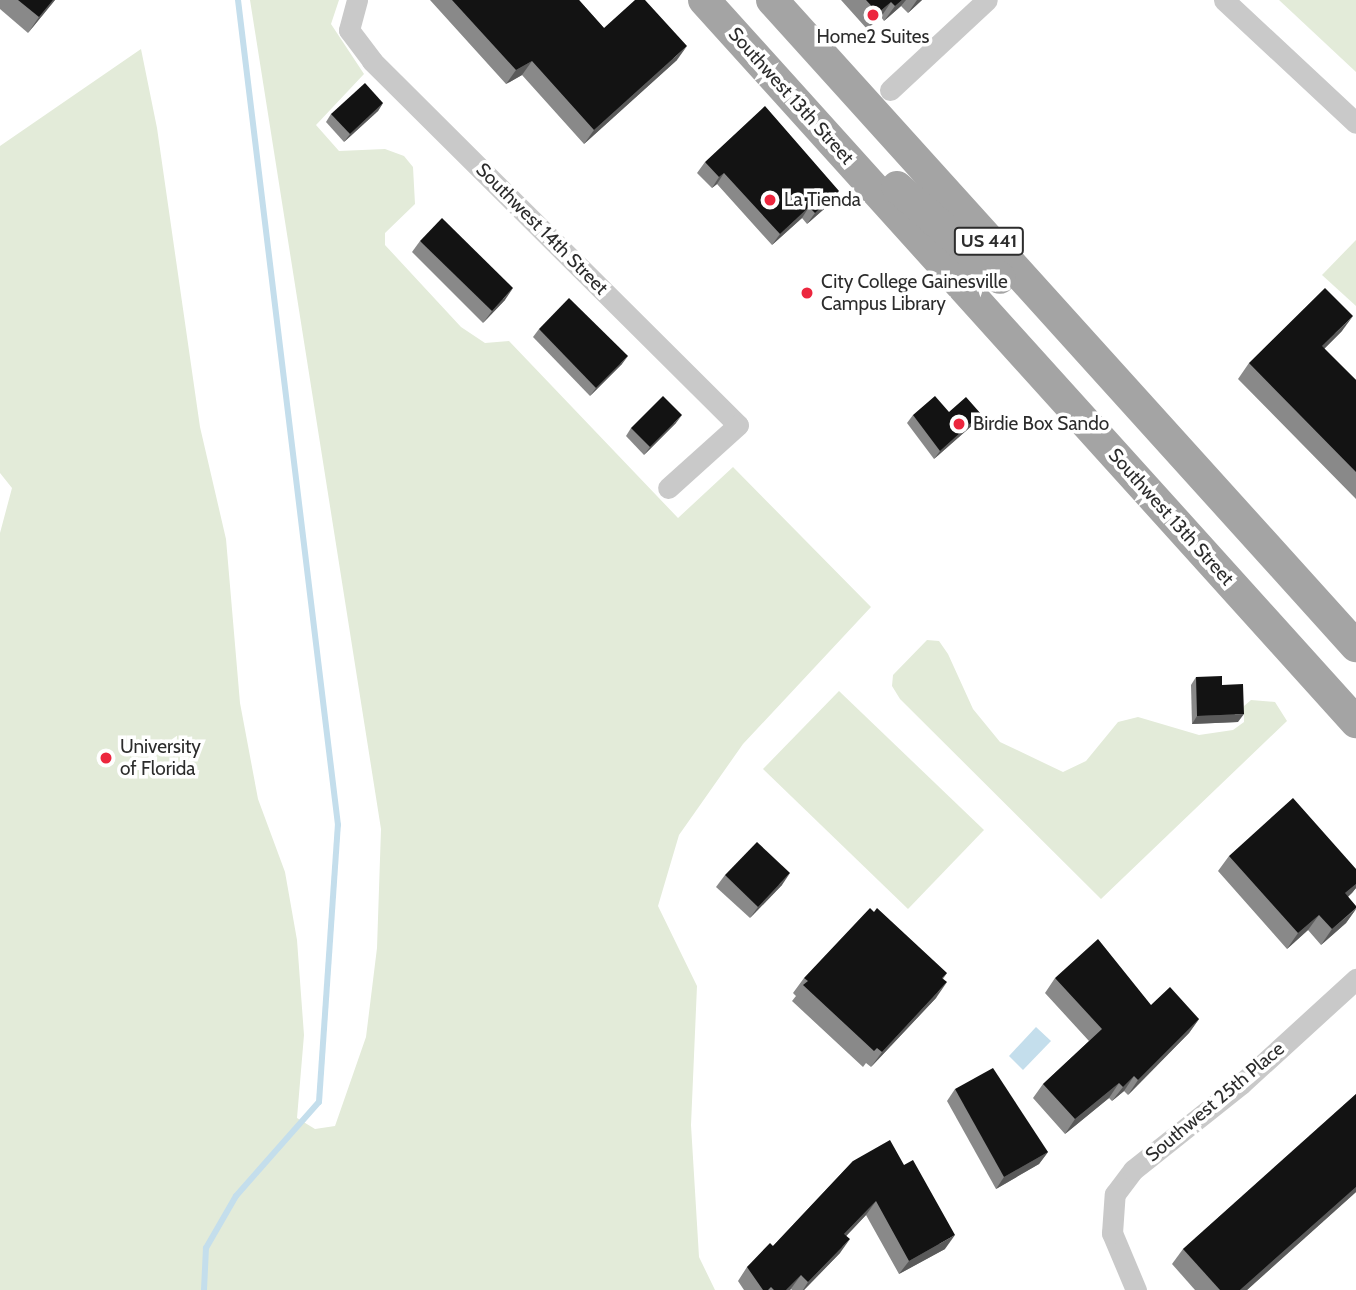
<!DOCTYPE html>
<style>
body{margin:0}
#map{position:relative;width:1356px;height:1290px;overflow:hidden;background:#fff;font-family:Cabin,sans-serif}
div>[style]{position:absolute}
.green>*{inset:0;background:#e3ebd9}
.water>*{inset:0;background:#c4deec}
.stream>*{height:6px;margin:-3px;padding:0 3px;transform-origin:3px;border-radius:3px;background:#c4deec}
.minor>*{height:21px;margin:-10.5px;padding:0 10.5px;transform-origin:10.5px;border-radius:10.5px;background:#c9c9c9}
.primary>*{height:32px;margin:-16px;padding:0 16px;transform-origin:16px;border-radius:16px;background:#a4a4a4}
.wall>*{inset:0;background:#898989}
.shaded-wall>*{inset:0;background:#5a5a5a}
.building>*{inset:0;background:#131313}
.dots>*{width:19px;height:19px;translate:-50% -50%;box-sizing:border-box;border:4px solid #fff;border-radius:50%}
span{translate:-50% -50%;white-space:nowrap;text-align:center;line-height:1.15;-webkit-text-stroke:7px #fff;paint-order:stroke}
.shield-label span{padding:2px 5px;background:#fff;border:2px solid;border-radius:5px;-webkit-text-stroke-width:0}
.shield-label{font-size:18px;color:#2c2c2c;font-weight:700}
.poi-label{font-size:19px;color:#2c2c2c}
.left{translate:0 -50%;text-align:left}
.street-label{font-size:19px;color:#2c2c2c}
</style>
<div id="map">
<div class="green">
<div style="clip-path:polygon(250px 0,339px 0,331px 24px,364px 74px,316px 125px,339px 151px,385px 149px,404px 156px,413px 167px,415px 204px,385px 233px,385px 245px,461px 327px,485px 343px,509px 341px,678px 518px,733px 467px,871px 607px,743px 744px,679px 835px,658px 906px,697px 986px,691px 1125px,699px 1257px,715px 1290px,0 1290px,0 533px,12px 488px,0 473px,0 146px,141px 49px,157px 128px,200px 427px,226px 539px,240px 703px,258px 799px,285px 872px,297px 940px,304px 1035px,297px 1118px,315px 1129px,335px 1126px,366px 1037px,377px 948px,381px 829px)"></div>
<div style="clip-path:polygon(1279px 0,1356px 0,1356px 72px)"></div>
<div style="clip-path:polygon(1356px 240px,1356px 306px,1322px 275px)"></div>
<div style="clip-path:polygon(927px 640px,939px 641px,948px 654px,973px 709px,1000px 742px,1063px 772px,1086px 761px,1118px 722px,1138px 717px,1199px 735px,1233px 730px,1244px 722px,1244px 706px,1251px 700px,1275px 702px,1287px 721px,1101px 899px,900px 699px,892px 686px,893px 675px)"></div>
<div style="clip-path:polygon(839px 691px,984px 830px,908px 909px,763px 769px)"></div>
</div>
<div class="water">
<div style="clip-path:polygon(1036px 1027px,1051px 1041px,1023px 1070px,1009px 1056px)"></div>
</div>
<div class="stream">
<div style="left:204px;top:1290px;width:42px;rotate:-87.3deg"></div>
<div style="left:206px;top:1248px;width:60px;rotate:-60deg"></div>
<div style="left:236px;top:1196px;width:125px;rotate:-48.6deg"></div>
<div style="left:319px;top:1102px;width:278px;rotate:-86.1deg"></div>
<div style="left:338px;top:825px;width:831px;rotate:-96.91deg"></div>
</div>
<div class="minor">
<div style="left:357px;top:0;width:31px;rotate:105deg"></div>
<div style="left:349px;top:30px;width:39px;rotate:53deg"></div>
<div style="left:372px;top:61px;width:516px;rotate:44.84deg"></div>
<div style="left:738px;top:425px;width:94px;rotate:138deg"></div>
<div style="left:1224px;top:0;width:180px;rotate:43deg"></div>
<div style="left:890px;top:90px;width:132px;rotate:-42.9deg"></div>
<div style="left:1136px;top:1290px;width:62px;rotate:-112.8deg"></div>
<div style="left:1112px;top:1233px;width:39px;rotate:-86deg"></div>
<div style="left:1115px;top:1194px;width:30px;rotate:-53deg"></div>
<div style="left:1133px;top:1170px;width:138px;rotate:-38.5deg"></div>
<div style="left:1241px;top:1084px;width:156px;rotate:-42.4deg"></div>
</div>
<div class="primary">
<div style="left:704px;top:0;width:973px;rotate:47.92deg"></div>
<div style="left:772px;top:0;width:871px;rotate:47.89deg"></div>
<div style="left:897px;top:187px;width:137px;rotate:41.5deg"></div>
</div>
<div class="wall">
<div style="clip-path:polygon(0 0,55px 0,28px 33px,0 9px)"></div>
<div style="clip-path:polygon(430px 0,579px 0,604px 28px,677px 60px,584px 144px,522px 75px,506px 84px)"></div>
<div style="clip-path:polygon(841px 0,922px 0,908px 13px,901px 6px,884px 21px,881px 17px,867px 29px)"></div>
<div style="clip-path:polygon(383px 103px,378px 111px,344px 142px,326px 122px,331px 114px)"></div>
<div style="clip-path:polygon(705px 162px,832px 202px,807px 224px,802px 218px,772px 245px,717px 184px,712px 188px,697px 173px)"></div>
<div style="clip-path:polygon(420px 241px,505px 300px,483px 323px,412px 252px)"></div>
<div style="clip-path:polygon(539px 329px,622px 364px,590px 396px,533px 337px)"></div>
<div style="clip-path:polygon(1342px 331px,1324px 349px,1356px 380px,1356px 499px,1238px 379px,1249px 363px)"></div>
<div style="clip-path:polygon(949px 412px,981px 414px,976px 422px,934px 459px,907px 423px,913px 415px)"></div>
<div style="clip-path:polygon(676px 423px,644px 455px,626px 436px,631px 428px)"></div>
<div style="clip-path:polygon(1196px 677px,1222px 685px,1238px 722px,1192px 724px,1191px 685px)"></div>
<div style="clip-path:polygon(1229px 856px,1356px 869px,1356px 888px,1348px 897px,1356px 909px,1346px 923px,1321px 945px,1308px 930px,1287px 949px,1218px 871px)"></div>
<div style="clip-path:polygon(725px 875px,782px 885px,750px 918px,716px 887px)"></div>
<div style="clip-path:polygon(947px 973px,943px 979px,936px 998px,871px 1067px,866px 1063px,863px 1067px,792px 1001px,796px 996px,793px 993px,804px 978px)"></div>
<div style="clip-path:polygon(1055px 978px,1199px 1019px,1189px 1033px,1128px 1095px,1124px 1091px,1112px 1101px,1109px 1098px,1065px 1134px,1033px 1098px,1043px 1084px,1089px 1041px,1045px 993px)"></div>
<div style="clip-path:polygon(955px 1089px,1048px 1152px,1039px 1164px,996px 1189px,947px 1101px)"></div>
<div style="clip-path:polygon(1356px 1094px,1356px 1192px,1247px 1290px,1195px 1290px,1172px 1264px,1183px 1249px)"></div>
<div style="clip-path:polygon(853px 1161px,945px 1249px,899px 1274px,866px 1215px,846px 1236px,840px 1253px,804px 1290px,792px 1290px,791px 1289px,790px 1290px,744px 1290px,738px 1281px,747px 1267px,773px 1246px)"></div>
</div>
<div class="shaded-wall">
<div style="clip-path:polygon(53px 0,55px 0,28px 33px,39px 17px)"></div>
<div style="clip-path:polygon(902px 0,906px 0,901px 6px,884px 21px,895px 6px)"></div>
<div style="clip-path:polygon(917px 0,922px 0,908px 13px)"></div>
<div style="clip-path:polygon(891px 2px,881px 17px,867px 29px,878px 13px)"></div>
<div style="clip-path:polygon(687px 46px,677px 60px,584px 144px,594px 130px)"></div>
<div style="clip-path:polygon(532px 61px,522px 75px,506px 84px,516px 70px)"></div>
<div style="clip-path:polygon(383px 103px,378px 111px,344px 142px,350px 134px)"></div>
<div style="clip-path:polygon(724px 173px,717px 184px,712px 188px,719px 177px)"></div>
<div style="clip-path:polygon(839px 191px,832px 202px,807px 224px,815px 213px)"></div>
<div style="clip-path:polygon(809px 207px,802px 218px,772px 245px,780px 234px)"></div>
<div style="clip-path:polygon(513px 288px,505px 300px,483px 323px,492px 311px)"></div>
<div style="clip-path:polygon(1353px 316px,1342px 331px,1311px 362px,1322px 346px)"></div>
<div style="clip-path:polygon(628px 356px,622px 364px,590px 396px,596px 388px)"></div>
<div style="clip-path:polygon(981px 414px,976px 422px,934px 459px,940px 451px)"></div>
<div style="clip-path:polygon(682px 415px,676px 423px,644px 455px,650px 447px)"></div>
<div style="clip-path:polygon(1244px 714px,1238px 722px,1192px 724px,1197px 716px)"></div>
<div style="clip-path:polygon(790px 873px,782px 885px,750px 918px,758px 907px)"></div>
<div style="clip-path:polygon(1356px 884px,1356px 888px,1352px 893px,1334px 909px,1345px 893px)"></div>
<div style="clip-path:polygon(1356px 909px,1346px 923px,1321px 945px,1332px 929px)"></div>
<div style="clip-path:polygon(1319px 915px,1308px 930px,1287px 949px,1298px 933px)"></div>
<div style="clip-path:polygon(947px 982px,936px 998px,871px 1067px,882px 1052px)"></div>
<div style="clip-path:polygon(1199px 1019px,1189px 1033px,1128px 1095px,1138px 1080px)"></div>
<div style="clip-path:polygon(1134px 1076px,1124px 1091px,1112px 1101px,1123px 1087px)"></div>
<div style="clip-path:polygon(1119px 1083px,1109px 1098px,1065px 1134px,1075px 1119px)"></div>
<div style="clip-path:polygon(1048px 1152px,1039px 1164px,996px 1189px,1004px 1177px)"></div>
<div style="clip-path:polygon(1356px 1187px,1356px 1192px,1247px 1290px,1240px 1290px)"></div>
<div style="clip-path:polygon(876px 1201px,866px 1215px,835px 1248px,844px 1234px)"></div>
<div style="clip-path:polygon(955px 1235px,945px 1249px,899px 1274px,909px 1261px)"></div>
<div style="clip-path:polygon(850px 1239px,840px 1253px,804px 1290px,803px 1290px,808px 1282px)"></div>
<div style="clip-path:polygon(801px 1275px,790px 1290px,786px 1290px)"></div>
</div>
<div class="building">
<div style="clip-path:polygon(18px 0,53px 0,39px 17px)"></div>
<div style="clip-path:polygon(452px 0,579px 0,604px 28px,635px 0,645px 0,687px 46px,594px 130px,532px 61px,516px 70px)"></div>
<div style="clip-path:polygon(866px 0,902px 0,895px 6px,891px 2px,878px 13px)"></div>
<div style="clip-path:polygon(365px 83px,383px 103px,350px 134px,331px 114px)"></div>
<div style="clip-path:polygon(765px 106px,839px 191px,815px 213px,809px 207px,780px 234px,724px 173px,719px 177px,705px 162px)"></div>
<div style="clip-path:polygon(442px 218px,513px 288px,492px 311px,420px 241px)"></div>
<div style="clip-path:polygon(1325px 288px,1353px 316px,1322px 346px,1356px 380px,1356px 472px,1249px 363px)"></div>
<div style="clip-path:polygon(569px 298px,628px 356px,596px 388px,539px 329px)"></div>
<div style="clip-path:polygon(663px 396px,682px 415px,650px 447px,631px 428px)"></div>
<div style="clip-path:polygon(935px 396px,949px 412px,966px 397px,981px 414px,940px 451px,913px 415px)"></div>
<div style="clip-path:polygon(1222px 676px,1222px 685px,1243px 684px,1244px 714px,1197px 716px,1196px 677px)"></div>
<div style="clip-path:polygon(1293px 798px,1356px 869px,1356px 884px,1345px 893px,1356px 906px,1356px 908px,1332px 929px,1319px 915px,1298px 933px,1229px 856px)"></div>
<div style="clip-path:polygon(757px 842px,790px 873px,758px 907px,725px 875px)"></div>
<div style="clip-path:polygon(870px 908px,874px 912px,877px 908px,947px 973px,942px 978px,947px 982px,882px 1052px,877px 1048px,874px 1051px,803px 985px,808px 981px,804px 978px)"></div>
<div style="clip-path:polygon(1098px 939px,1151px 1005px,1170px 987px,1199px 1019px,1138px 1080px,1134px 1076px,1123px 1087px,1119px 1083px,1075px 1119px,1043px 1084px,1102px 1029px,1055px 978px)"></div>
<div style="clip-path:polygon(993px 1068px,1048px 1152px,1004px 1177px,955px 1089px)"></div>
<div style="clip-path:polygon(1356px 1094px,1356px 1187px,1240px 1290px,1220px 1290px,1183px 1249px)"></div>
<div style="clip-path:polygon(890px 1140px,904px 1165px,913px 1160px,955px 1235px,909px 1261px,876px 1201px,844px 1234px,850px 1239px,808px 1282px,801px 1275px,786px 1290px,774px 1290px,771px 1287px,768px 1290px,763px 1290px,747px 1267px,770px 1243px,773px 1246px,853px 1161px)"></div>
</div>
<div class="dots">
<div style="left:873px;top:15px;background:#ec263e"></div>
<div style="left:770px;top:200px;background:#ec263e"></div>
<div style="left:807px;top:293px;background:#ec263e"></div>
<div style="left:959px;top:424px;background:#ec263e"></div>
<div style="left:106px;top:758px;background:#ec263e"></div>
</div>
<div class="shield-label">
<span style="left:989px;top:241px">US 441</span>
</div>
<div class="poi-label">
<span style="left:873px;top:37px">Home2 Suites</span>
<span class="left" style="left:784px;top:200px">La Tienda</span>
<span class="left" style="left:821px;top:293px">City College Gainesville<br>Campus Library</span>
<span class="left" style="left:973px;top:424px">Birdie Box Sando</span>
<span class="left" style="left:120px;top:758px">University<br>of Florida</span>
</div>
<div class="street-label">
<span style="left:791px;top:96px;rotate:48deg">Southwest 13th Street</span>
<span style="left:542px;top:229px;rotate:45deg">Southwest 14th Street</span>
<span style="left:1171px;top:517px;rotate:48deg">Southwest 13th Street</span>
<span style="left:1215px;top:1102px;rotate:-40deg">Southwest 25th Place</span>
</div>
</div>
